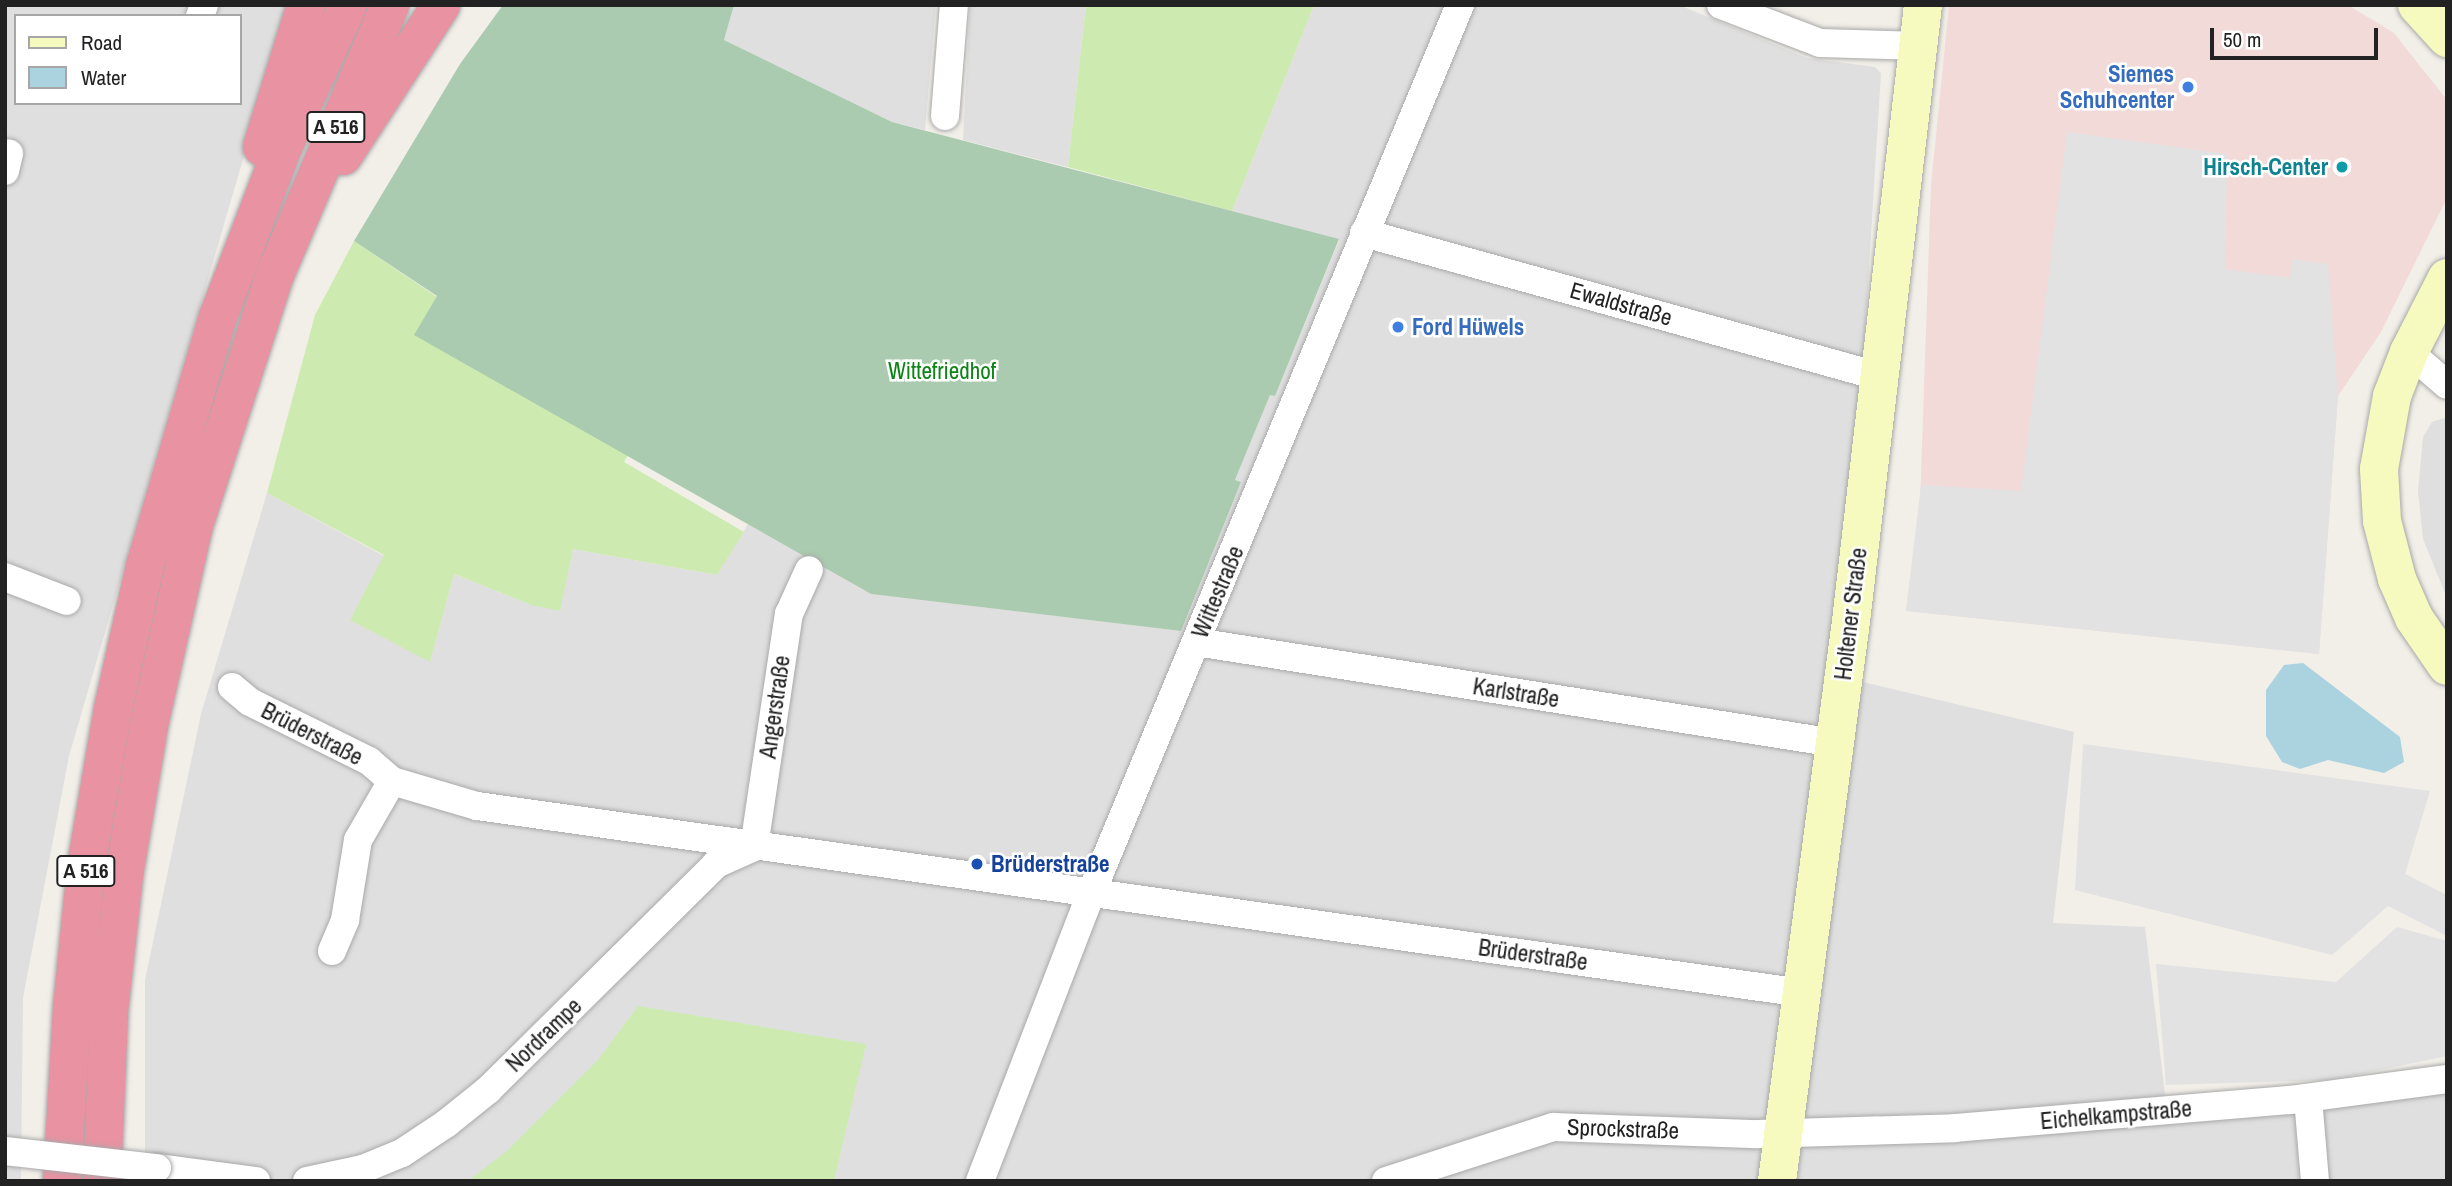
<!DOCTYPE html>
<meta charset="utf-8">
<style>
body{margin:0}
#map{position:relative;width:2452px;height:1186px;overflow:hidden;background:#f2efe9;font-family:"Archivo Narrow",sans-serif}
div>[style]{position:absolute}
.residential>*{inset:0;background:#e0dfdf}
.commercial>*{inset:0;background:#f2dad9}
.grass>*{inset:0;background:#cdebb0}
.cemetery>*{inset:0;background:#aacbaf}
.parking>*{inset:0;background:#e2e2e2}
.water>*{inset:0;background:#aad3df}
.roads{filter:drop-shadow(0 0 2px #a9a9a9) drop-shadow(0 0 2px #a9a9a9)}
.street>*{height:28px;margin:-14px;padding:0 14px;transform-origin:14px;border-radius:14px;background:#fff}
.secondary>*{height:38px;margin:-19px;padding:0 19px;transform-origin:19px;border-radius:19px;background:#f7fabf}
.highway>*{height:38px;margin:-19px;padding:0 19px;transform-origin:19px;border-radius:19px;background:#e892a2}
.bridges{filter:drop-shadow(0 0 2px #a9a9a9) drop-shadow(0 0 2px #a9a9a9)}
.street-bridge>*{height:28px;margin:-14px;padding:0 14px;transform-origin:14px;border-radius:14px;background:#fff}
.dots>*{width:19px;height:19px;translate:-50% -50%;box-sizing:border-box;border:4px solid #fff;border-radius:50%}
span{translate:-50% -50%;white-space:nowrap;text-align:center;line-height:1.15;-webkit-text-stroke:5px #fff;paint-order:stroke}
.shield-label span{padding:2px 5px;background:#fff;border:2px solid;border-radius:5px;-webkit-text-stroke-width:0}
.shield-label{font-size:21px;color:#222;font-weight:700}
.shop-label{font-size:23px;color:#366cbe;font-weight:700}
.right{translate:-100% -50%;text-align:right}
.left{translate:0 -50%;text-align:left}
.culture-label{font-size:23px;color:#0d838f;font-weight:700}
.street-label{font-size:23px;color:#222}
.park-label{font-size:23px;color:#0c8416}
.transit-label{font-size:23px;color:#164399;font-weight:700}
.frame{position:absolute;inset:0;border:7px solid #222;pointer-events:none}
.legend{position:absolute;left:14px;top:14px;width:228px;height:91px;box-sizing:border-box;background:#fff;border:2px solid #a7a7a7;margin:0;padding:9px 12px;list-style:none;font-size:21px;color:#222}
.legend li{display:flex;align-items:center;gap:14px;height:35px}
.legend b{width:35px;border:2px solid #a7a7a7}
.scale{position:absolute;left:2210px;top:28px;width:168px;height:32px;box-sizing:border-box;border:4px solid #222;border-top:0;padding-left:9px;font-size:21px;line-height:24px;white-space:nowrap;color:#222;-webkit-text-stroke:5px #fff;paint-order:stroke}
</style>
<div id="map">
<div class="residential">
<div style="clip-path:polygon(evenodd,5px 5px,288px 5px,69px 756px,23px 998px,21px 1181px,5px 1181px,5px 5px,16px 16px,240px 16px,240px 103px,16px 103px,16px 16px)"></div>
<div style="clip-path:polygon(734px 5px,936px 5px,925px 130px,892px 122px,724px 40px)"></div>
<div style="clip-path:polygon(970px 5px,1086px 5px,1068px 167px,963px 140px)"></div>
<div style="clip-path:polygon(1314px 5px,1679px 5px,1807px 58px,1875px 67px,1881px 73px,1862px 380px,1829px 674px,2074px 732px,2053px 923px,2145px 927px,2168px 1119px,2447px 1077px,2447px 1181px,145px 1181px,145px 980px,201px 714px,267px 493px,384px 556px,430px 661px,454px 574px,531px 605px,573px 549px,717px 575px,748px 524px,871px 594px,1181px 631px,1241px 482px,1235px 480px,1237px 475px,1270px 394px,1275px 396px,1339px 240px,1232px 211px)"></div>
<div style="clip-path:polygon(2447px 417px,2447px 598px,2423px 539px,2418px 492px,2423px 437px,2432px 422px)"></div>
</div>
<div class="commercial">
<div style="clip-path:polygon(1949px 5px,2348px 5px,2394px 33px,2447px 100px,2447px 198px,2381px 332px,2338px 396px,2319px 654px,1906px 611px,1920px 504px,1931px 185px)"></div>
</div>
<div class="grass">
<div style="clip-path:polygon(1086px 5px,1314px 5px,1232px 211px,1068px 167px)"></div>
<div style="clip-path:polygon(354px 241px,437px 297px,415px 334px,628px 455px,624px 462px,744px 532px,717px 575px,573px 549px,560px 611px,531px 605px,454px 574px,430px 662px,350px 620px,384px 555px,267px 493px,315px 315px)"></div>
<div style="clip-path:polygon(638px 1006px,866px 1044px,834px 1181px,468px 1181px,508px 1150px,597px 1061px)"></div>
</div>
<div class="cemetery">
<div style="clip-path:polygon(503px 5px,734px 5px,724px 40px,892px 122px,1339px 239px,1275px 396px,1270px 395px,1237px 475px,1235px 480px,1241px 482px,1181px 631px,871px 594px,414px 335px,437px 296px,354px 241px,460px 64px)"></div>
</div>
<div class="parking">
<div style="clip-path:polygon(2067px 132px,2227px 154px,2225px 269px,2290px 278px,2292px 259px,2328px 264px,2338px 396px,2319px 654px,1906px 611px,1921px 485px,2021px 491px)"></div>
<div style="clip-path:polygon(2083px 744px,2430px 791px,2405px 874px,2447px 895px,2447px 936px,2388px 906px,2332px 955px,2075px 890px)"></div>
<div style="clip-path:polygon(2397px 927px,2447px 941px,2447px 1056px,2333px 1080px,2166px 1085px,2156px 964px,2336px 982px)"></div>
</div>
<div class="water">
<div style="clip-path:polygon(2303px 663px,2400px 737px,2404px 762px,2384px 773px,2328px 760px,2300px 769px,2282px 762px,2266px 736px,2266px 690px,2284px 665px)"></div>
</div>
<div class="roads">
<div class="street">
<div style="left:1721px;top:5px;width:106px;rotate:21deg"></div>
<div style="left:1820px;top:43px;width:101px;rotate:1.7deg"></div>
<div style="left:200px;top:16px;width:12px;rotate:-70deg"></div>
<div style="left:945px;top:116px;width:111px;rotate:-85.4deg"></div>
<div style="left:5px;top:171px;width:18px;rotate:-77deg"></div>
<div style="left:1364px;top:233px;width:534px;rotate:15.55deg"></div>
<div style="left:2409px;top:352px;width:50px;rotate:41deg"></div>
<div style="left:5px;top:577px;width:66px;rotate:21.2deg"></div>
<div style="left:1196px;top:642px;width:647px;rotate:8.98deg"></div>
<div style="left:232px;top:687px;width:23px;rotate:40deg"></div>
<div style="left:250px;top:702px;width:133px;rotate:26.4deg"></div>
<div style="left:369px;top:761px;width:30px;rotate:41deg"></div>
<div style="left:392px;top:781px;width:89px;rotate:16.4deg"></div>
<div style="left:477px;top:806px;width:1339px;rotate:8.03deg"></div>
<div style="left:754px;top:847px;width:236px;rotate:-81.5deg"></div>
<div style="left:789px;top:614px;width:48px;rotate:-65.6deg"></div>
<div style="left:332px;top:951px;width:34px;rotate:-67deg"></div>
<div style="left:345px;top:920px;width:81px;rotate:-80.8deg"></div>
<div style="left:358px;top:840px;width:68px;rotate:-60deg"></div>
<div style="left:2308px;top:1098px;width:83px;rotate:85.2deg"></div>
<div style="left:157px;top:1168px;width:100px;rotate:7.5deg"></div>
<div style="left:307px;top:1181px;width:57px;rotate:-12.1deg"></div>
<div style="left:363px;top:1169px;width:42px;rotate:-22.3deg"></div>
<div style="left:402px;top:1153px;width:54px;rotate:-33.7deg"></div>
<div style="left:447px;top:1123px;width:53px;rotate:-38.8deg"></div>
<div style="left:488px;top:1090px;width:321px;rotate:-44.7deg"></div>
<div style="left:716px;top:864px;width:42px;rotate:-24.1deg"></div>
<div style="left:980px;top:1181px;width:295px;rotate:-68.9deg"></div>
<div style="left:1086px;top:906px;width:976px;rotate:-67.46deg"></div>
<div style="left:1386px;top:1181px;width:176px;rotate:-17.9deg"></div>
<div style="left:1553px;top:1127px;width:205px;rotate:2deg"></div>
<div style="left:1758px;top:1134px;width:197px;rotate:-1.7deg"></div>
<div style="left:1955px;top:1128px;width:336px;rotate:-4.8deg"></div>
<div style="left:2290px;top:1100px;width:158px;rotate:-7.6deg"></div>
</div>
<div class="secondary">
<div style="left:2417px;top:5px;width:45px;rotate:47.7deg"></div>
<div style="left:2447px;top:278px;width:83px;rotate:117.2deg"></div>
<div style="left:2409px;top:352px;width:47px;rotate:111.1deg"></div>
<div style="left:2392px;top:396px;width:74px;rotate:100.1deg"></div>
<div style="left:2379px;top:469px;width:52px;rotate:86.7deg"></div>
<div style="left:2382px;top:521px;width:60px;rotate:75.5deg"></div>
<div style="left:2397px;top:579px;width:43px;rotate:66.4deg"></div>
<div style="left:2414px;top:618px;width:58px;rotate:55.5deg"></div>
<div style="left:1777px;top:1181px;width:565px;rotate:-82.47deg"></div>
<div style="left:1851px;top:621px;width:620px;rotate:-83.33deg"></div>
</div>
<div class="highway">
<div style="left:262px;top:147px;width:149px;rotate:-72.8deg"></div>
<div style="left:343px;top:156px;width:180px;rotate:-57deg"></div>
<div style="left:62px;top:1181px;width:173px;rotate:-86.7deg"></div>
<div style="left:72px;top:1008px;width:142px;rotate:-84.3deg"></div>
<div style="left:86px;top:867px;width:160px;rotate:-80.3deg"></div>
<div style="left:113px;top:709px;width:147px;rotate:-77.4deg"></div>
<div style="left:145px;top:566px;width:259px;rotate:-73.7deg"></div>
<div style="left:218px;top:317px;width:182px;rotate:-69.1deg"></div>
<div style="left:283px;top:147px;width:156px;rotate:-65.4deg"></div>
<div style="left:102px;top:1181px;width:170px;rotate:-87.6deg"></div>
<div style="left:109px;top:1011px;width:137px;rotate:-83.7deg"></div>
<div style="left:124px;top:875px;width:157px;rotate:-80.5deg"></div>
<div style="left:150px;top:720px;width:200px;rotate:-77.3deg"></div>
<div style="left:194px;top:525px;width:261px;rotate:-72.1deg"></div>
<div style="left:274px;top:277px;width:296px;rotate:-66.9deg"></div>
</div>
</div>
<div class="bridges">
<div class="street-bridge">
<div style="left:5px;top:1151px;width:153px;rotate:6.4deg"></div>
</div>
</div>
<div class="dots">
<div style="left:2188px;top:87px;background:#3f7fe0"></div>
<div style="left:2342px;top:167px;background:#0f9aa8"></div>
<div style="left:1398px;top:327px;background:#3f7fe0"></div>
<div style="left:977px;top:864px;background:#1a4fb4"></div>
</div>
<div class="shield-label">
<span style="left:336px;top:127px">A 516</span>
<span style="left:86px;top:871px">A 516</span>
</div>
<div class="shop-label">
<span class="right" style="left:2174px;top:87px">Siemes<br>Schuhcenter</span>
<span class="left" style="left:1412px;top:327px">Ford Hüwels</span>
</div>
<div class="culture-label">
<span class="right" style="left:2328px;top:167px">Hirsch-Center</span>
</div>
<div class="street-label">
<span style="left:1621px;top:304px;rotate:16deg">Ewaldstraße</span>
<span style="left:1218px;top:592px;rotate:-67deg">Wittestraße</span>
<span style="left:1851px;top:614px;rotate:-83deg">Holtener Straße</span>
<span style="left:1516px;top:693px;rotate:9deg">Karlstraße</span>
<span style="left:775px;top:707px;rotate:-82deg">Angerstraße</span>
<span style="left:312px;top:734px;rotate:27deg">Brüderstraße</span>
<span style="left:1533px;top:955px;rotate:8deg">Brüderstraße</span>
<span style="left:544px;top:1035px;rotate:-44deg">Nordrampe</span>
<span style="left:2116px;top:1115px;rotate:-5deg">Eichelkampstraße</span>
<span style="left:1623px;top:1129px;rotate:2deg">Sprockstraße</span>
</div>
<div class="park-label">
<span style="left:942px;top:371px">Wittefriedhof</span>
</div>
<div class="transit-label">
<span class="left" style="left:991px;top:864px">Brüderstraße</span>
</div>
<div class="frame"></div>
<ul class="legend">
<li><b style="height:9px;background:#f7fabf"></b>Road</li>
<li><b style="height:19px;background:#aad3df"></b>Water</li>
</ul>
<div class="scale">50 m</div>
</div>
